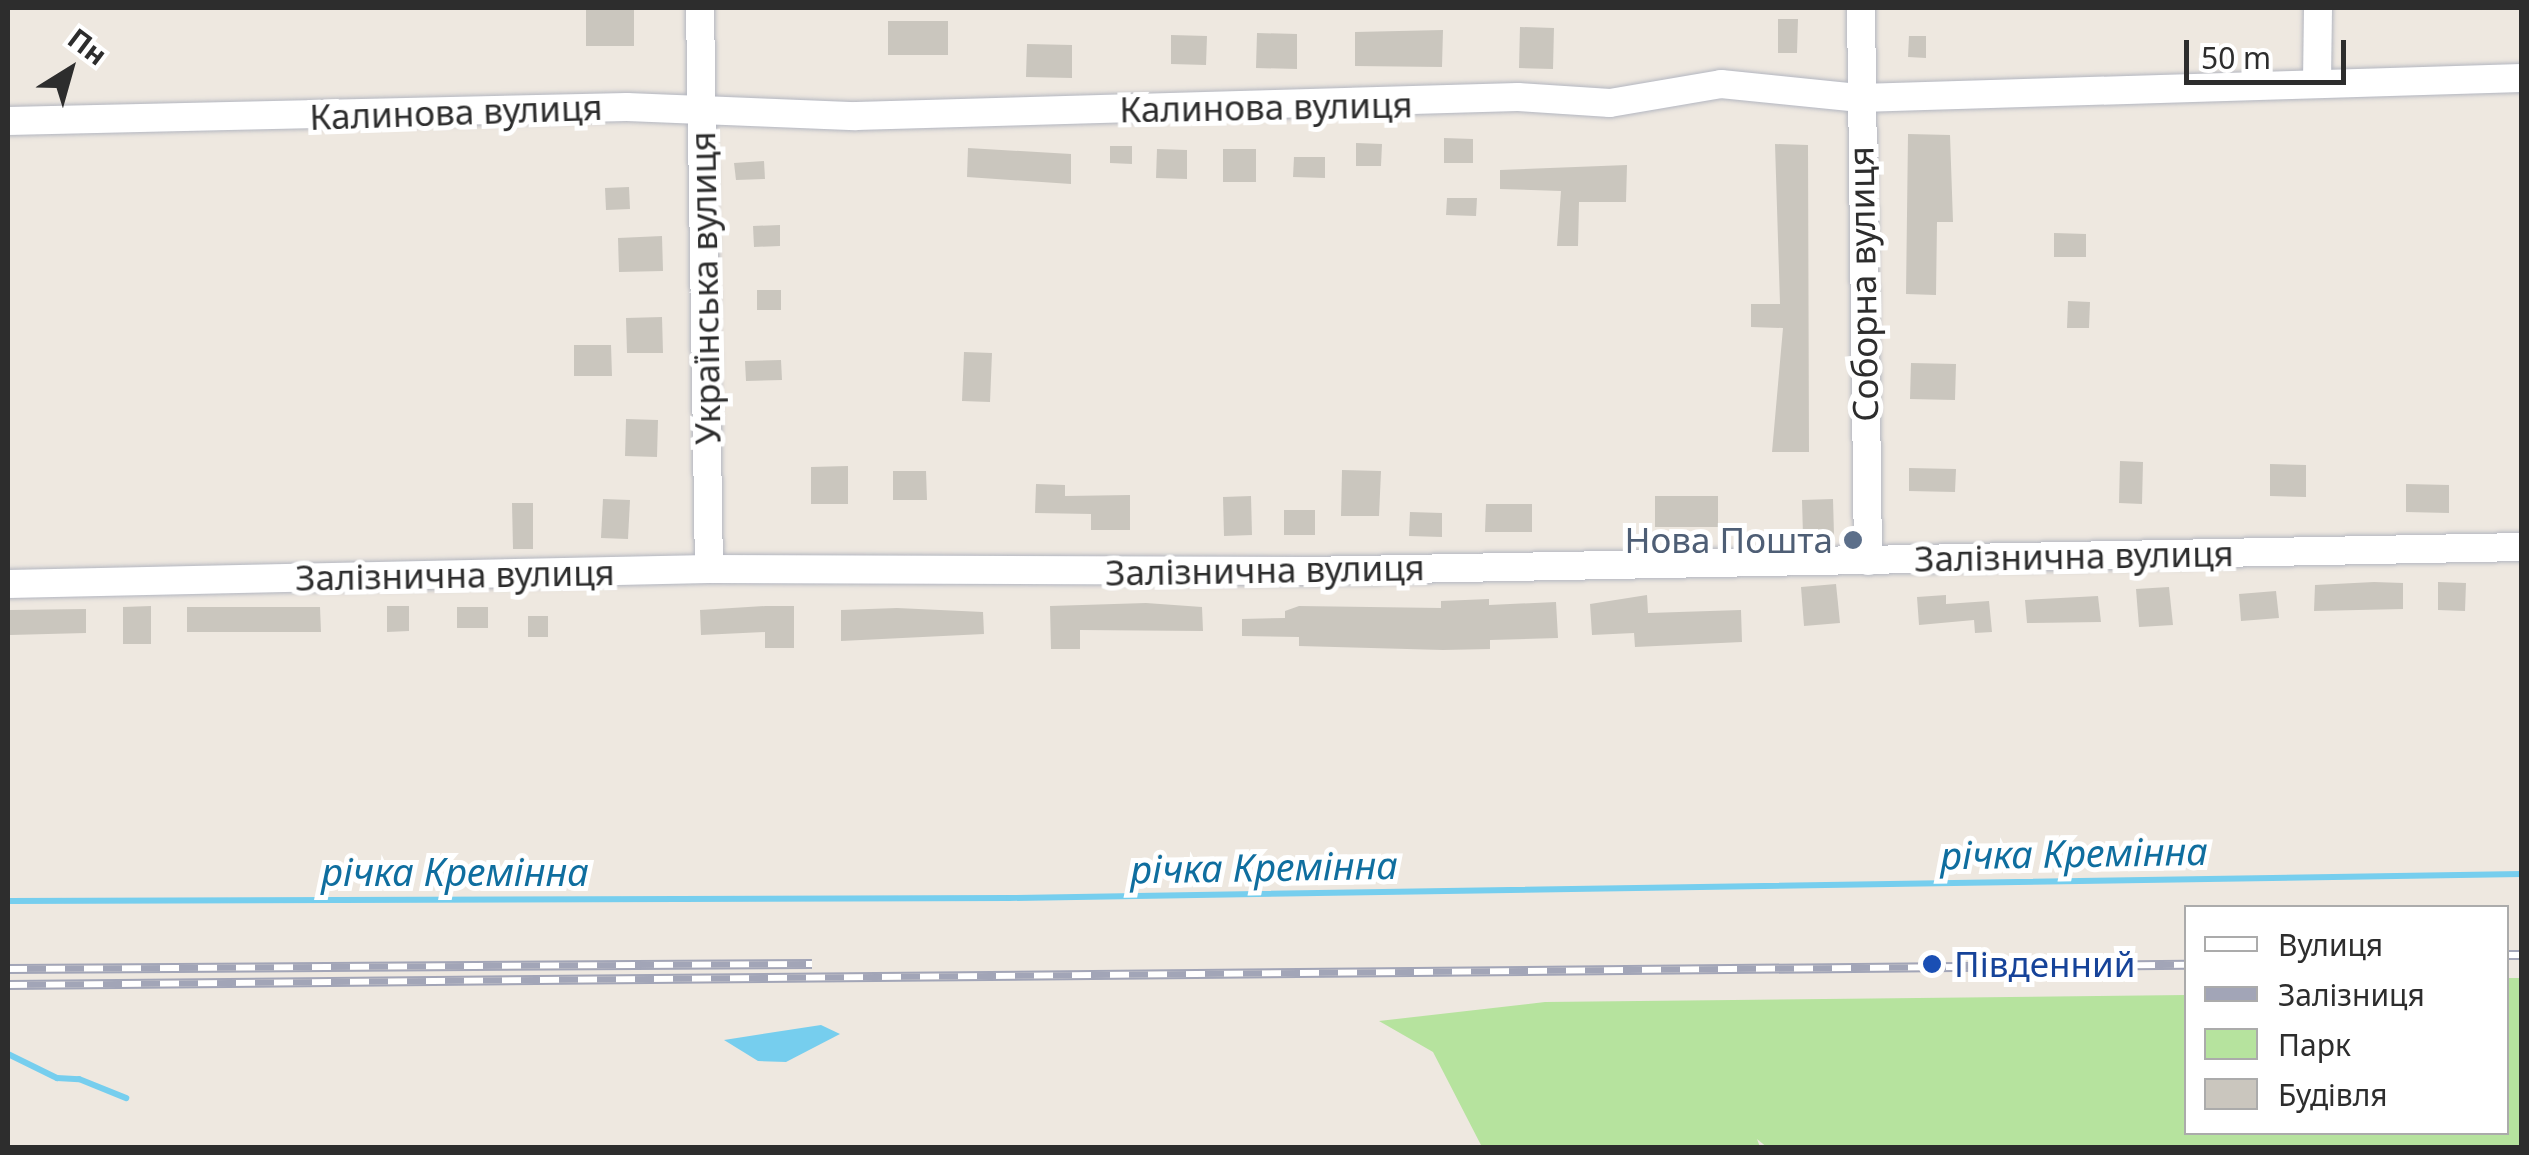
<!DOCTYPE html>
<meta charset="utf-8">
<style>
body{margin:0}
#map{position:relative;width:2529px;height:1155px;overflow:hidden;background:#eee8e0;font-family:"Noto Sans",sans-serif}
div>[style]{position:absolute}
.green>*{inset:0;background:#b6e39e}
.water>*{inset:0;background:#76ceee}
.stream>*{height:6px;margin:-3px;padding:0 3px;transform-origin:3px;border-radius:3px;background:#76ceee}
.building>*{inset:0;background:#cac6be}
.roads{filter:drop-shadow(0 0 2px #b3b6c0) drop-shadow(0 0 2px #b3b6c0)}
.minor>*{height:28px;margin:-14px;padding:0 14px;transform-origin:14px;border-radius:14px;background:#fff}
.rail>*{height:10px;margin-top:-5px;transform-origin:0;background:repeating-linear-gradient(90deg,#fff 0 19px,#a2a5b7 0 38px);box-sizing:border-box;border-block:2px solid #a2a5b7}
.dots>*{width:28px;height:28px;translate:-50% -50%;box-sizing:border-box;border:5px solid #fff;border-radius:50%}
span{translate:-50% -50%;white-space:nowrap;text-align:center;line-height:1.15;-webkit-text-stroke:10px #fff;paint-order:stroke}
.street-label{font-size:35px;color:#2d2d2d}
.service-label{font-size:35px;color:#4e5e75}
.right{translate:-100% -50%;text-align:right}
.transit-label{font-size:35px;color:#164399}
.left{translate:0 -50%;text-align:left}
.water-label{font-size:38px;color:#0f6e9f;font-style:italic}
.frame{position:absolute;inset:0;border:10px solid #2d2d2d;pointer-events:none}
.legend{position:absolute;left:2184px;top:905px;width:325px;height:230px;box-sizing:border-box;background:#fff;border:2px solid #ababab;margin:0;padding:12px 18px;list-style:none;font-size:30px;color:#2d2d2d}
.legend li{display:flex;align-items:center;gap:20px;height:50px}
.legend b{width:50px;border:2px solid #ababab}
.north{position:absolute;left:20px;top:20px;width:100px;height:100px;-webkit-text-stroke:8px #fff;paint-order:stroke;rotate:37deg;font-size:28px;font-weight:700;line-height:40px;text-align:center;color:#2d2d2d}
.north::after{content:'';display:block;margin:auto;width:35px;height:45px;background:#2d2d2d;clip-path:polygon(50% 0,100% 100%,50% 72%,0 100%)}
.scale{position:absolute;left:2184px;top:40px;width:162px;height:45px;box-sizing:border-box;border:5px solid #2d2d2d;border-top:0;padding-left:12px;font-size:30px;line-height:35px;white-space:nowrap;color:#2d2d2d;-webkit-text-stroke:8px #fff;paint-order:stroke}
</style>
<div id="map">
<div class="green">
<div style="clip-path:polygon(2507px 978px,2521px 978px,2521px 1147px,1768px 1148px,1757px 1139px,1760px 1147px,1482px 1147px,1433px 1052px,1379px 1021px,1545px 1002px,2186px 995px,2186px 1132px,2506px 1132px)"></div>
</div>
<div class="water">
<div style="clip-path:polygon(821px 1025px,840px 1034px,786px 1062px,758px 1061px,724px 1040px)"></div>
</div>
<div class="stream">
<div style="left:8px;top:901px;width:1001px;rotate:-0.17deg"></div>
<div style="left:1009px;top:898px;width:1513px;rotate:-0.91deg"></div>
<div style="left:8px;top:1054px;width:55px;rotate:26.1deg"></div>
<div style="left:57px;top:1078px;width:22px;rotate:3deg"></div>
<div style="left:79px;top:1079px;width:51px;rotate:22deg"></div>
</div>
<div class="building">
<div style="clip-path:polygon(586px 8px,634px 8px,634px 46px,586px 46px)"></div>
<div style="clip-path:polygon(1778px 19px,1798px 19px,1797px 53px,1778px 53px)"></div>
<div style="clip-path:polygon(888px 21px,948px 21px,948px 55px,888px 55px)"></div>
<div style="clip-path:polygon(1520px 27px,1554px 28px,1553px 69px,1519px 68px)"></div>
<div style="clip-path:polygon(1443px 30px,1442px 67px,1355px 66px,1355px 32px)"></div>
<div style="clip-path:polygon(1257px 33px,1297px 34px,1297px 69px,1256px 68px)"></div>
<div style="clip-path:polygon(1171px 35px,1207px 36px,1206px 65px,1171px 64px)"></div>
<div style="clip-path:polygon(1909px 36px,1926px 36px,1926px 58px,1908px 57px)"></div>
<div style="clip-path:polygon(1027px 44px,1072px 45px,1072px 78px,1026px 77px)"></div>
<div style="clip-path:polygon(1908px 134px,1950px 135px,1953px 222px,1937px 222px,1936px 295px,1906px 294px)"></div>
<div style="clip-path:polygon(1444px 138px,1473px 139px,1473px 163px,1444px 163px)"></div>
<div style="clip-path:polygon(1356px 143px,1382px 144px,1381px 166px,1356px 166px)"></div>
<div style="clip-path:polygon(1775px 144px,1808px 145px,1809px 452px,1772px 452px,1783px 328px,1751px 327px,1751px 304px,1780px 304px)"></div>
<div style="clip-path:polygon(1110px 146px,1132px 146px,1132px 164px,1110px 163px)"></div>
<div style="clip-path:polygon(968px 148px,1071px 154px,1071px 184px,967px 177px)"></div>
<div style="clip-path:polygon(1157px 149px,1187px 150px,1187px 179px,1156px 178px)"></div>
<div style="clip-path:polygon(1223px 149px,1256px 149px,1256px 182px,1223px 182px)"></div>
<div style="clip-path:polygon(1294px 157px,1325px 157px,1325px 178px,1293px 177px)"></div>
<div style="clip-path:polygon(764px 161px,765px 179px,736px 180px,734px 163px)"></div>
<div style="clip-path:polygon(1627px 165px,1626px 202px,1579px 202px,1578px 246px,1557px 246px,1561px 191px,1500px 189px,1500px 170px)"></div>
<div style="clip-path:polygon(629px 187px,630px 209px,606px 210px,605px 188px)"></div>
<div style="clip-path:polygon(1447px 198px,1477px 198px,1476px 216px,1446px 215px)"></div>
<div style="clip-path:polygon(780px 225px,780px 246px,754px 247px,753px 226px)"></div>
<div style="clip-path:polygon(2054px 233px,2086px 234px,2086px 257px,2054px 257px)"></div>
<div style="clip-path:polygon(662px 236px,663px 271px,619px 272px,618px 238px)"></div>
<div style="clip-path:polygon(757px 290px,781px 290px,781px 310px,757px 310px)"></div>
<div style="clip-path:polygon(2068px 301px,2090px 302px,2089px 328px,2067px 328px)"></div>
<div style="clip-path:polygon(662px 317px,663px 353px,627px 353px,626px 318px)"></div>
<div style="clip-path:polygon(574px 345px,611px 345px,612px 376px,574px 376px)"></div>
<div style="clip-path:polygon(964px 352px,992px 353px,990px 402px,962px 401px)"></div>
<div style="clip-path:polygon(781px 360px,782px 380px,746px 381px,745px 361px)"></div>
<div style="clip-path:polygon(1911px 363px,1956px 364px,1955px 400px,1910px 399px)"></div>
<div style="clip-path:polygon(626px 419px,658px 420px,657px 457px,625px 456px)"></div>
<div style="clip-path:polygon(2120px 461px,2143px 462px,2142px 504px,2119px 503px)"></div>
<div style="clip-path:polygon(2270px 464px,2306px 465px,2306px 497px,2270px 496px)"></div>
<div style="clip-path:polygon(848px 466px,848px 504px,811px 504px,811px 467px)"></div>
<div style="clip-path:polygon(1909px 468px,1956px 469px,1955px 492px,1909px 491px)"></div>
<div style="clip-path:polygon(1342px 470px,1381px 471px,1379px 516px,1341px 516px)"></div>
<div style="clip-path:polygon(893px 471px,926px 471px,927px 500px,893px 500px)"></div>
<div style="clip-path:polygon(1036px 484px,1065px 485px,1065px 496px,1130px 495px,1130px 530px,1091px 530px,1091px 514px,1035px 513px)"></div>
<div style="clip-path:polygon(2406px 484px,2449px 485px,2449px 513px,2406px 512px)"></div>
<div style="clip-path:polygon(1251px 496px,1252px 535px,1224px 536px,1223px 497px)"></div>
<div style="clip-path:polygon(1655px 496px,1718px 496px,1718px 527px,1655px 527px)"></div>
<div style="clip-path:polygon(603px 499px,630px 500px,628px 539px,601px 538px)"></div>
<div style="clip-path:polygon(1833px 499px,1834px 535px,1803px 536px,1802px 500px)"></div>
<div style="clip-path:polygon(512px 503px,533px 503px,533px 549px,513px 549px)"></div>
<div style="clip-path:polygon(1486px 504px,1532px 504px,1532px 532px,1485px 532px)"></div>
<div style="clip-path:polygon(1284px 510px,1315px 510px,1315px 535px,1284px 535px)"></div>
<div style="clip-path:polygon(1410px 512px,1442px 513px,1442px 537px,1409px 536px)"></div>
<div style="clip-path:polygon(2374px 582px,2403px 583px,2403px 609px,2314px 611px,2315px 585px)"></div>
<div style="clip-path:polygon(2438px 582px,2466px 583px,2465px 611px,2438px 610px)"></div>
<div style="clip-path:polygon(1836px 584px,1840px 623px,1804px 626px,1801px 587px)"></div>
<div style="clip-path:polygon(2169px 587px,2173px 625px,2139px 627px,2136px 589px)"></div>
<div style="clip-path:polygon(2276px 591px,2279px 618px,2241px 621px,2239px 594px)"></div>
<div style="clip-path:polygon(1647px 595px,1648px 613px,1741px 610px,1742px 642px,1635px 647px,1634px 633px,1592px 635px,1590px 604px)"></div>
<div style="clip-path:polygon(1946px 595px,1946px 604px,1989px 601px,1992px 632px,1975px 633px,1974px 620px,1919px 625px,1917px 597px)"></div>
<div style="clip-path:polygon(2098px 596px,2101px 622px,2027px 623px,2025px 600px)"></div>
<div style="clip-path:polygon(1489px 599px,1489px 605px,1556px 602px,1558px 638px,1490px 640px,1490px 649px,1443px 650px,1299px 646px,1299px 637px,1242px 636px,1242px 619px,1285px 618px,1285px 611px,1299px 606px,1441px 608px,1441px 601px)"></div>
<div style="clip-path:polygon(1146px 603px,1202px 607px,1203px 631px,1080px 630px,1080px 649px,1051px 649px,1050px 606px)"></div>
<div style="clip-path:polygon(151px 606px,151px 644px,123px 644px,123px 607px)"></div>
<div style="clip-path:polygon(387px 606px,409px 606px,409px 631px,387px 632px)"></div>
<div style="clip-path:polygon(766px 606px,794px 606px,794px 648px,765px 648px,765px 632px,701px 635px,700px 610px)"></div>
<div style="clip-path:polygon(187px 607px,320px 607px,321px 632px,187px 632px)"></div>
<div style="clip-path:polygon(457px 607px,488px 607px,488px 628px,457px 628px)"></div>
<div style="clip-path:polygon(897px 608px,983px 612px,984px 634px,841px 641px,841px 610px)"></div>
<div style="clip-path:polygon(86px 609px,86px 633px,10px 635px,10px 610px)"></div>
<div style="clip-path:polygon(528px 616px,548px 616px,548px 637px,528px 637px)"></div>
</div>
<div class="roads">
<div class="minor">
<div style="left:700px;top:8px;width:561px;rotate:89.08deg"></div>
<div style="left:1861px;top:8px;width:553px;rotate:89.27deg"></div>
<div style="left:2317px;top:81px;width:73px;rotate:-89.2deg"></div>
<div style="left:8px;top:121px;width:619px;rotate:-1.3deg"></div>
<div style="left:627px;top:107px;width:229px;rotate:2.3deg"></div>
<div style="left:856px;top:116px;width:662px;rotate:-1.64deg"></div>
<div style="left:1518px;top:97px;width:92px;rotate:3.7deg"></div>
<div style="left:1610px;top:103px;width:113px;rotate:-9.7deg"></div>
<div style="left:1721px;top:84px;width:140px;rotate:5.8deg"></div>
<div style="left:1860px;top:98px;width:662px;rotate:-1.73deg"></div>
<div style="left:8px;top:584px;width:701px;rotate:-1.23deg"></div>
<div style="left:709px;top:569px;width:597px;rotate:0.19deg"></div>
<div style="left:1306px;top:571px;width:1216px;rotate:-1.13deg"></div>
</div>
</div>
<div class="rail">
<div style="left:2506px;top:955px;width:16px"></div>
<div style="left:8px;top:969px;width:804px;rotate:-0.36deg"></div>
<div style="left:8px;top:985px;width:2178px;rotate:-0.53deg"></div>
</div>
<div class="dots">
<div style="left:1853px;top:540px;background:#5c6f8a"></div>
<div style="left:1932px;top:964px;background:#1a4fb4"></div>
</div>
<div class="street-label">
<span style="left:1266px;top:107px;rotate:-1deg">Калинова вулиця</span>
<span style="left:456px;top:112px;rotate:-2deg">Калинова вулиця</span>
<span style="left:1863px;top:284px;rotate:-91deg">Соборна вулиця</span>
<span style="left:705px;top:288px;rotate:-91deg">Українська вулиця</span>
<span style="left:2074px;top:556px;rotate:-1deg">Залізнична вулиця</span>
<span style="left:1265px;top:570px;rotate:-1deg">Залізнична вулиця</span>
<span style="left:455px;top:575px;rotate:-1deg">Залізнична вулиця</span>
</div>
<div class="service-label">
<span class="right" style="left:1833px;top:540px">Нова Пошта</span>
</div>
<div class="transit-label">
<span class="left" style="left:1954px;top:964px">Південний</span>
</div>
<div class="water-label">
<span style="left:2074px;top:853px;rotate:-1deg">річка Кремінна</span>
<span style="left:1264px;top:867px;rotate:-1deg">річка Кремінна</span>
<span style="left:455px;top:872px">річка Кремінна</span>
</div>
<div class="frame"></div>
<ul class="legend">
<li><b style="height:12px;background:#fff"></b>Вулиця</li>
<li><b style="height:12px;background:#a2a5b7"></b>Залізниця</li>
<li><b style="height:28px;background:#b6e39e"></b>Парк</li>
<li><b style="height:28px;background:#cac6be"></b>Будівля</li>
</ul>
<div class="north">Пн</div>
<div class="scale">50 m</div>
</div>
